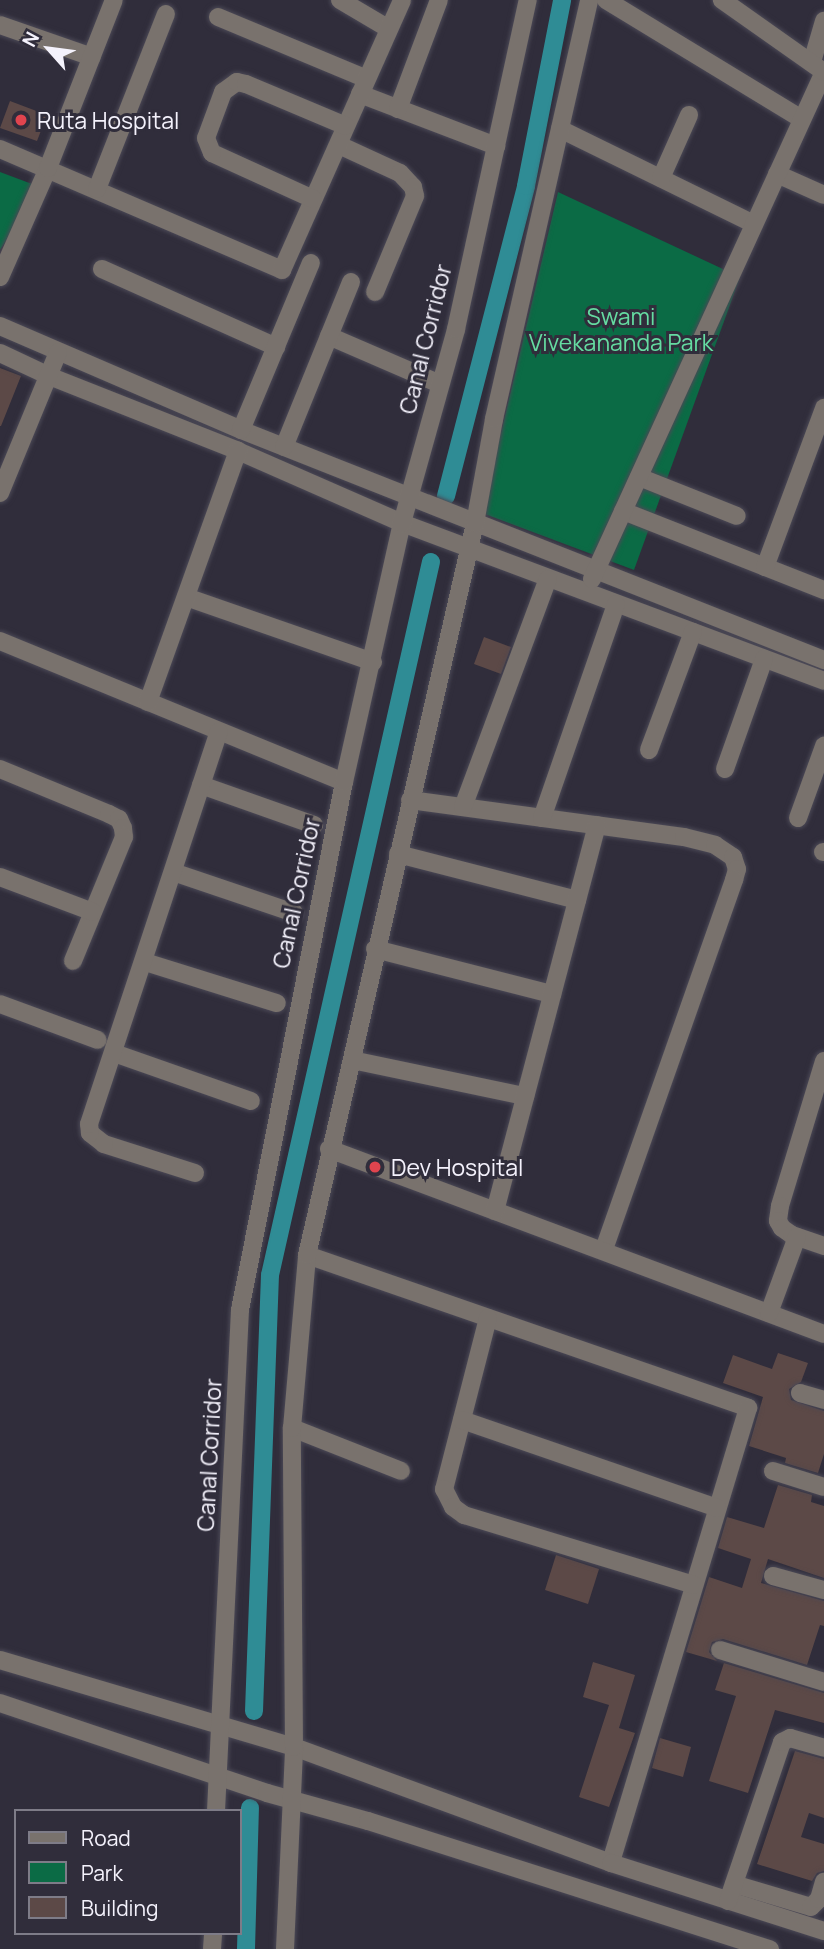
<!DOCTYPE html>
<style>
body{margin:0}
#map{position:relative;width:824px;height:1949px;overflow:hidden;background:#302d3b;font-family:Manrope,sans-serif}
div>[style]{position:absolute}
.green>*{inset:0;background:#0b6b45}
.canal>*{height:18px;margin:-9px;padding:0 9px;transform-origin:9px;border-radius:9px;background:#2f8c95}
.building>*{inset:0;background:#5c4947}
.roads{filter:drop-shadow(0 0 2px #4b4956) drop-shadow(0 0 2px #4b4956)}
.minor>*{height:18px;margin:-9px;padding:0 9px;transform-origin:9px;border-radius:9px;background:#79726d}
.dots>*{width:19px;height:19px;translate:-50% -50%;box-sizing:border-box;border:4px solid #302d3b;border-radius:50%}
span{translate:-50% -50%;white-space:nowrap;text-align:center;line-height:1.15;-webkit-text-stroke:6px #302d3b;paint-order:stroke}
.poi-label{font-size:23px;color:#f4f2fc}
.left{translate:0 -50%;text-align:left}
.park-label{font-size:23px;color:#65dca2}
.street-label{font-size:23px;color:#f4f2fc}
.legend{position:absolute;left:14px;top:1809px;width:228px;height:126px;box-sizing:border-box;background:#302d3b;border:2px solid #7e7c88;margin:0;padding:9px 12px;list-style:none;font-size:21px;color:#f4f2fc}
.legend li{display:flex;align-items:center;gap:14px;height:35px}
.legend b{width:35px;border:2px solid #7e7c88}
.north{position:absolute;left:14px;top:14px;width:70px;height:70px;-webkit-text-stroke:5px #302d3b;paint-order:stroke;rotate:298deg;font-size:19px;font-weight:700;line-height:28px;text-align:center;color:#f4f2fc}
.north::after{content:'';display:block;margin:auto;width:24px;height:32px;background:#f4f2fc;clip-path:polygon(50% 0,100% 100%,50% 72%,0 100%)}
</style>
<div id="map">
<div class="green">
<div style="clip-path:polygon(0 172px,40px 187px,0 250px)"></div>
<div style="clip-path:polygon(558px 192px,740px 277px,634px 570px,482px 513px)"></div>
</div>
<div class="canal">
<div style="left:446px;top:496px;width:320px;rotate:-75.5deg"></div>
<div style="left:526px;top:186px;width:189px;rotate:-79deg"></div>
<div style="left:254px;top:1711px;width:436px;rotate:-87.9deg"></div>
<div style="left:270px;top:1275px;width:731px;rotate:-77.28deg"></div>
<div style="left:246px;top:1949px;width:141px;rotate:-88.4deg"></div>
</div>
<div class="building">
<div style="clip-path:polygon(10px 101px,47px 115px,37px 141px,0 128px)"></div>
<div style="clip-path:polygon(0 368px,21px 376px,1px 426px,0 426px)"></div>
<div style="clip-path:polygon(484px 637px,511px 647px,501px 674px,474px 664px)"></div>
<div style="clip-path:polygon(778px 1353px,808px 1363px,801px 1382px,789px 1389px,791px 1400px,824px 1411px,824px 1454px,818px 1473px,785px 1463px,786px 1458px,749px 1446px,763px 1397px,723px 1383px,733px 1355px,772px 1369px)"></div>
<div style="clip-path:polygon(778px 1485px,812px 1495px,811px 1502px,824px 1506px,824px 1578px,768px 1559px,761px 1583px,824px 1601px,824px 1626px,820px 1625px,807px 1665px,723px 1639px,712px 1642px,709px 1652px,717px 1661px,824px 1693px,824px 1723px,775px 1710px,748px 1793px,709px 1781px,736px 1696px,715px 1690px,724px 1663px,686px 1652px,709px 1577px,742px 1588px,751px 1559px,718px 1548px,727px 1517px,764px 1528px)"></div>
<div style="clip-path:polygon(556px 1555px,599px 1569px,588px 1604px,545px 1590px)"></div>
<div style="clip-path:polygon(593px 1662px,635px 1675px,619px 1728px,635px 1733px,609px 1807px,579px 1797px,609px 1705px,583px 1697px)"></div>
<div style="clip-path:polygon(660px 1738px,691px 1747px,683px 1777px,652px 1768px)"></div>
<div style="clip-path:polygon(795px 1751px,824px 1759px,824px 1818px,809px 1813px,801px 1837px,824px 1844px,824px 1871px,817px 1873px,812px 1881px,757px 1864px)"></div>
</div>
<div class="roads">
<div class="minor">
<div style="left:340px;top:0;width:57px;rotate:30.6deg"></div>
<div style="left:606px;top:0;width:229px;rotate:31.3deg"></div>
<div style="left:218px;top:17px;width:161px;rotate:22.6deg"></div>
<div style="left:0;top:25px;width:97px;rotate:19.2deg"></div>
<div style="left:812px;top:62px;width:43px;rotate:-73.7deg"></div>
<div style="left:360px;top:94px;width:146px;rotate:20.9deg"></div>
<div style="left:398px;top:109px;width:116px;rotate:-69.4deg"></div>
<div style="left:560px;top:129px;width:216px;rotate:26.1deg"></div>
<div style="left:339px;top:145px;width:67px;rotate:24.7deg"></div>
<div style="left:400px;top:173px;width:19px;rotate:47deg"></div>
<div style="left:413px;top:187px;width:9px;rotate:77deg"></div>
<div style="left:415px;top:196px;width:104px;rotate:112.6deg"></div>
<div style="left:0;top:149px;width:307px;rotate:23.2deg"></div>
<div style="left:282px;top:270px;width:295px;rotate:-66deg"></div>
<div style="left:777px;top:174px;width:51px;rotate:24.1deg"></div>
<div style="left:661px;top:178px;width:69px;rotate:-66deg"></div>
<div style="left:97px;top:189px;width:188px;rotate:-68.5deg"></div>
<div style="left:313px;top:199px;width:111px;rotate:-155.5deg"></div>
<div style="left:212px;top:153px;width:16px;rotate:-112deg"></div>
<div style="left:206px;top:138px;width:49px;rotate:-69.7deg"></div>
<div style="left:223px;top:92px;width:17px;rotate:-36deg"></div>
<div style="left:237px;top:82px;width:9px;rotate:13deg"></div>
<div style="left:246px;top:84px;width:108px;rotate:22.8deg"></div>
<div style="left:102px;top:269px;width:191px;rotate:24.1deg"></div>
<div style="left:0;top:277px;width:119px;rotate:-66.2deg"></div>
<div style="left:48px;top:168px;width:180px;rotate:-68.6deg"></div>
<div style="left:0;top:326px;width:262px;rotate:23.3deg"></div>
<div style="left:241px;top:430px;width:627px;rotate:21.53deg"></div>
<div style="left:329px;top:336px;width:121px;rotate:23.4deg"></div>
<div style="left:0;top:353px;width:54px;rotate:25.1deg"></div>
<div style="left:49px;top:376px;width:203px;rotate:21.6deg"></div>
<div style="left:238px;top:451px;width:179px;rotate:23.7deg"></div>
<div style="left:402px;top:523px;width:451px;rotate:20.5deg"></div>
<div style="left:241px;top:430px;width:181px;rotate:-67.3deg"></div>
<div style="left:284px;top:447px;width:178px;rotate:-67.9deg"></div>
<div style="left:639px;top:477px;width:105px;rotate:21.7deg"></div>
<div style="left:0;top:493px;width:152px;rotate:-67.6deg"></div>
<div style="left:623px;top:511px;width:216px;rotate:21.5deg"></div>
<div style="left:765px;top:567px;width:170px;rotate:-69.6deg"></div>
<div style="left:592px;top:579px;width:558px;rotate:-65.41deg"></div>
<div style="left:824px;top:72px;width:125px;rotate:-144.8deg"></div>
<div style="left:186px;top:597px;width:198px;rotate:19.2deg"></div>
<div style="left:0;top:641px;width:372px;rotate:22.3deg"></div>
<div style="left:148px;top:702px;width:267px;rotate:-70.3deg"></div>
<div style="left:649px;top:750px;width:126px;rotate:-69.6deg"></div>
<div style="left:0;top:769px;width:118px;rotate:22.4deg"></div>
<div style="left:109px;top:814px;width:11px;rotate:27deg"></div>
<div style="left:119px;top:819px;width:10px;rotate:66deg"></div>
<div style="left:123px;top:828px;width:9px;rotate:84deg"></div>
<div style="left:124px;top:837px;width:134px;rotate:112.4deg"></div>
<div style="left:725px;top:769px;width:117px;rotate:-70.5deg"></div>
<div style="left:201px;top:785px;width:120px;rotate:19.5deg"></div>
<div style="left:410px;top:800px;width:276px;rotate:7.7deg"></div>
<div style="left:684px;top:837px;width:32px;rotate:14deg"></div>
<div style="left:715px;top:845px;width:22px;rotate:34deg"></div>
<div style="left:733px;top:857px;width:13px;rotate:72deg"></div>
<div style="left:737px;top:869px;width:11px;rotate:105deg"></div>
<div style="left:734px;top:880px;width:393px;rotate:109.4deg"></div>
<div style="left:463px;top:807px;width:243px;rotate:-69.6deg"></div>
<div style="left:542px;top:818px;width:226px;rotate:-70.9deg"></div>
<div style="left:798px;top:818px;width:77px;rotate:-70.1deg"></div>
<div style="left:823px;top:852px;width:1px"></div>
<div style="left:398px;top:854px;width:185px;rotate:14.4deg"></div>
<div style="left:173px;top:872px;width:128px;rotate:18.7deg"></div>
<div style="left:0;top:877px;width:99px;rotate:20.6deg"></div>
<div style="left:375px;top:949px;width:183px;rotate:14.3deg"></div>
<div style="left:145px;top:962px;width:138px;rotate:17.3deg"></div>
<div style="left:0;top:1004px;width:104px;rotate:20.2deg"></div>
<div style="left:114px;top:1053px;width:145px;rotate:19.3deg"></div>
<div style="left:352px;top:1060px;width:177px;rotate:11.8deg"></div>
<div style="left:824px;top:1061px;width:152px;rotate:106.9deg"></div>
<div style="left:780px;top:1206px;width:15px;rotate:98deg"></div>
<div style="left:778px;top:1221px;width:8px;rotate:60deg"></div>
<div style="left:782px;top:1228px;width:12px;rotate:35deg"></div>
<div style="left:792px;top:1235px;width:34px;rotate:19deg"></div>
<div style="left:329px;top:1149px;width:528px;rotate:20.49deg"></div>
<div style="left:195px;top:1173px;width:96px;rotate:-162.3deg"></div>
<div style="left:104px;top:1144px;width:18px;rotate:-142deg"></div>
<div style="left:90px;top:1133px;width:9px;rotate:-96deg"></div>
<div style="left:89px;top:1124px;width:413px;rotate:-71.7deg"></div>
<div style="left:495px;top:1211px;width:399px;rotate:-75.2deg"></div>
<div style="left:307px;top:1255px;width:467px;rotate:19.1deg"></div>
<div style="left:748px;top:1408px;width:475px;rotate:106.8deg"></div>
<div style="left:769px;top:1313px;width:81px;rotate:-69.8deg"></div>
<div style="left:488px;top:1318px;width:177px;rotate:104.4deg"></div>
<div style="left:444px;top:1489px;width:20px;rotate:63deg"></div>
<div style="left:453px;top:1507px;width:14px;rotate:36deg"></div>
<div style="left:464px;top:1515px;width:240px;rotate:16.9deg"></div>
<div style="left:800px;top:1393px;width:25px;rotate:16deg"></div>
<div style="left:462px;top:1420px;width:270px;rotate:19deg"></div>
<div style="left:292px;top:1428px;width:117px;rotate:21.5deg"></div>
<div style="left:773px;top:1471px;width:53px;rotate:17.4deg"></div>
<div style="left:773px;top:1576px;width:53px;rotate:15.4deg"></div>
<div style="left:720px;top:1650px;width:109px;rotate:17.1deg"></div>
<div style="left:0;top:1660px;width:307px;rotate:16.5deg"></div>
<div style="left:294px;top:1747px;width:338px;rotate:20.1deg"></div>
<div style="left:611px;top:1863px;width:224px;rotate:17.7deg"></div>
<div style="left:0;top:1703px;width:282px;rotate:18.6deg"></div>
<div style="left:267px;top:1793px;width:105px;rotate:15.5deg"></div>
<div style="left:368px;top:1821px;width:422px;rotate:17.7deg"></div>
<div style="left:216px;top:1811px;width:502px;rotate:-87.26deg"></div>
<div style="left:240px;top:1310px;width:538px;rotate:-78.86deg"></div>
<div style="left:344px;top:782px;width:265px;rotate:-77.4deg"></div>
<div style="left:402px;top:523px;width:201px;rotate:-74.4deg"></div>
<div style="left:456px;top:329px;width:337px;rotate:-77.7deg"></div>
<div style="left:734px;top:1884px;width:80px;rotate:16.6deg"></div>
<div style="left:811px;top:1907px;width:11px;rotate:-45deg"></div>
<div style="left:819px;top:1899px;width:18px;rotate:-74deg"></div>
<div style="left:728px;top:1901px;width:168px;rotate:-71.2deg"></div>
<div style="left:782px;top:1742px;width:9px;rotate:-27deg"></div>
<div style="left:790px;top:1738px;width:35px;rotate:16deg"></div>
<div style="left:212px;top:1949px;width:16px;rotate:-86deg"></div>
<div style="left:285px;top:1949px;width:202px;rotate:-87.4deg"></div>
<div style="left:294px;top:1747px;width:319px;rotate:-90.4deg"></div>
<div style="left:292px;top:1428px;width:174px;rotate:-85deg"></div>
<div style="left:307px;top:1255px;width:751px;rotate:-77.07deg"></div>
<div style="left:475px;top:523px;width:106px;rotate:-79.6deg"></div>
<div style="left:494px;top:419px;width:430px;rotate:-77.2deg"></div>
</div>
</div>
<div class="dots">
<div style="left:21px;top:120px;background:#e0444e"></div>
<div style="left:375px;top:1167px;background:#e0444e"></div>
</div>
<div class="poi-label">
<span class="left" style="left:37px;top:120px">Ruta Hospital</span>
<span class="left" style="left:391px;top:1167px">Dev Hospital</span>
</div>
<div class="park-label">
<span style="left:621px;top:329px">Swami<br>Vivekananda Park</span>
</div>
<div class="street-label">
<span style="left:425px;top:339px;rotate:-76deg">Canal Corridor</span>
<span style="left:296px;top:893px;rotate:-78deg">Canal Corridor</span>
<span style="left:209px;top:1455px;rotate:-87deg">Canal Corridor</span>
</div>
<ul class="legend">
<li><b style="height:9px;background:#79726d"></b>Road</li>
<li><b style="height:19px;background:#0b6b45"></b>Park</li>
<li><b style="height:19px;background:#5c4947"></b>Building</li>
</ul>
<div class="north">N</div>
</div>
